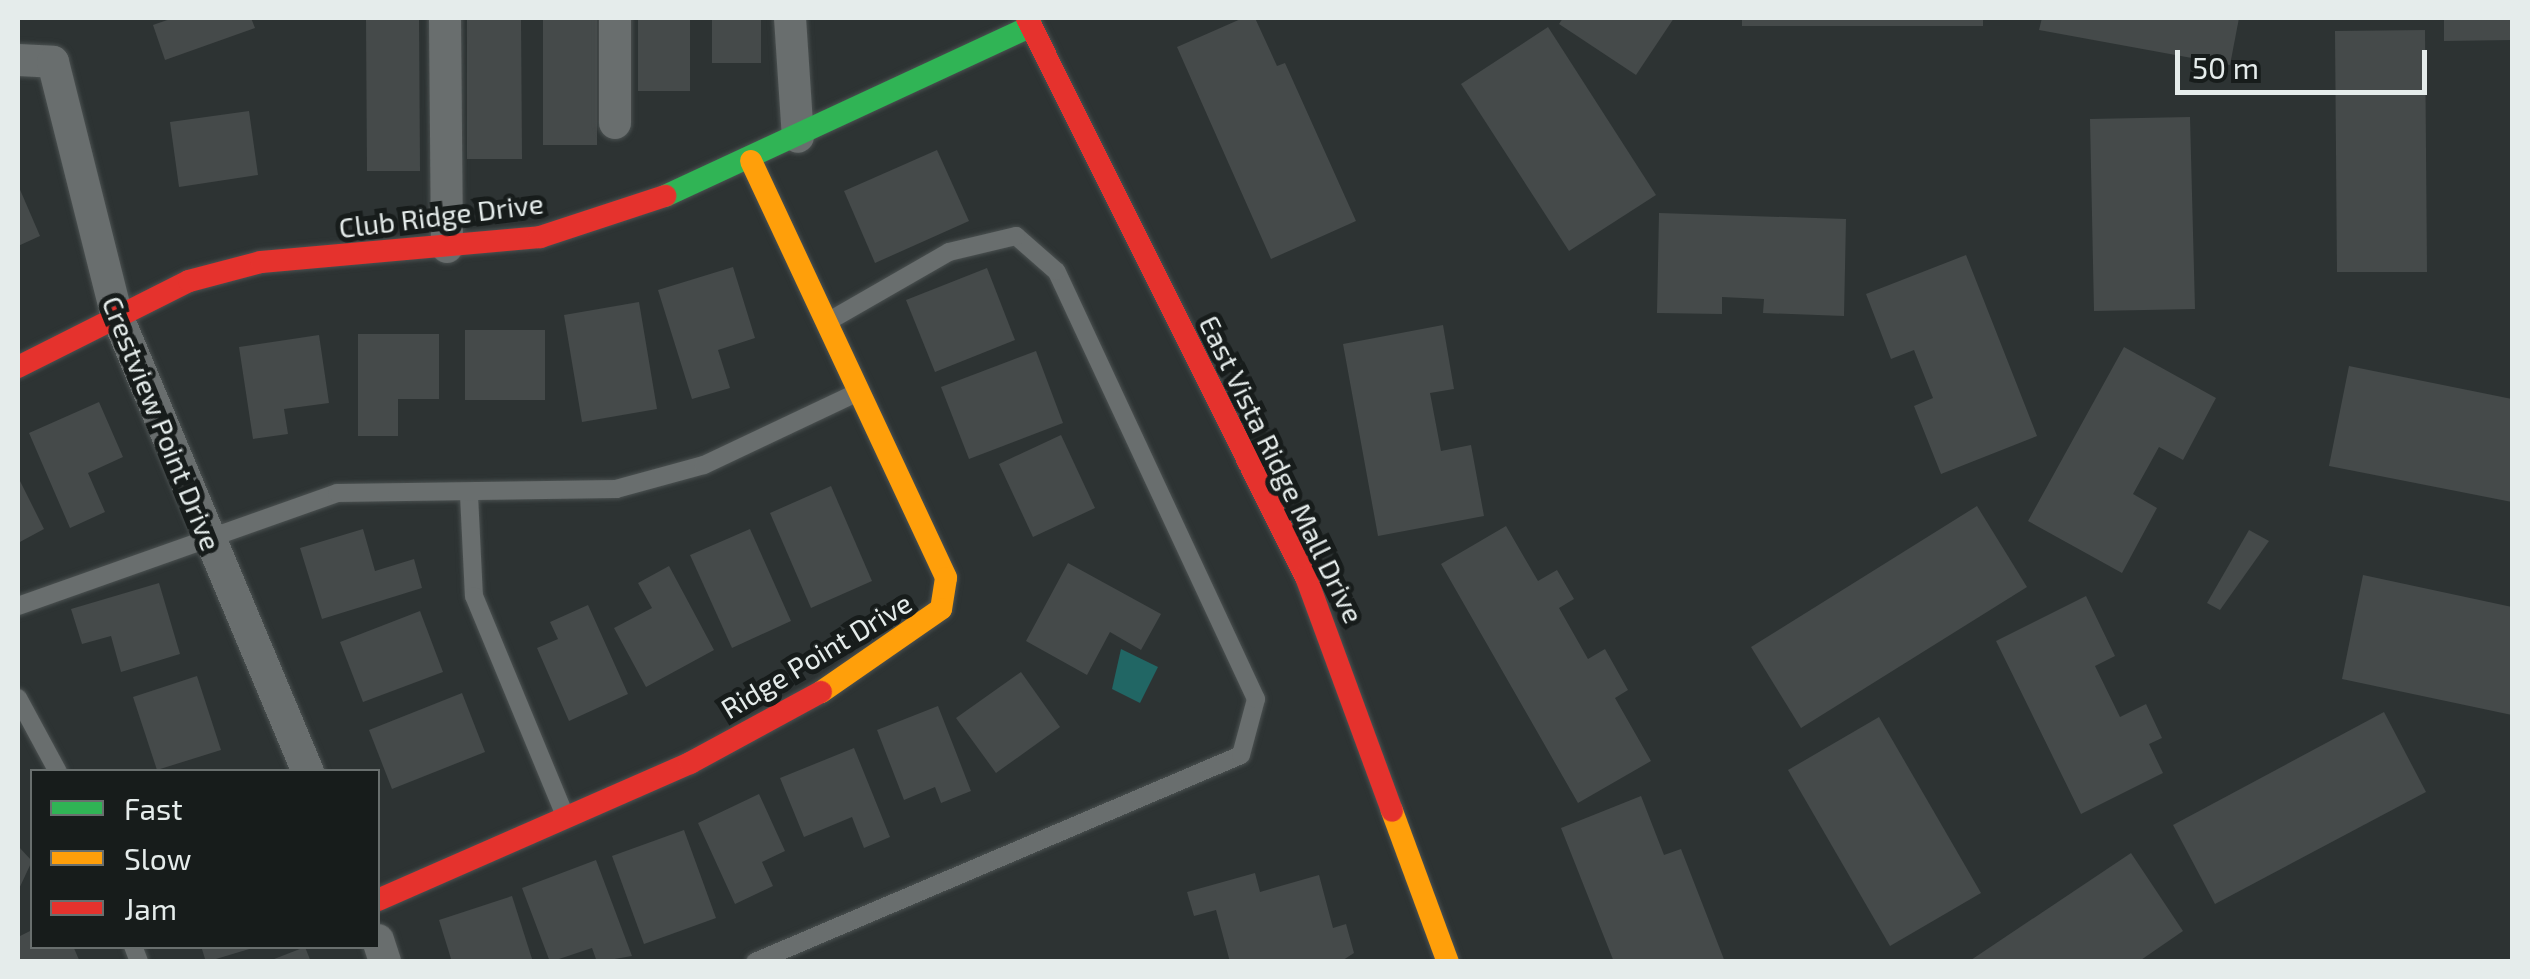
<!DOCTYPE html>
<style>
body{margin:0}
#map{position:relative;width:2530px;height:979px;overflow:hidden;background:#2d3333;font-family:"Exo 2",sans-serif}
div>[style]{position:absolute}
.water>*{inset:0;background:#216664}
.building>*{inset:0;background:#454a4a}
.roads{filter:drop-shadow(0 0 2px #4b5151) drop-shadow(0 0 2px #4b5151)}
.lane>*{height:18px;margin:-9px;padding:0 9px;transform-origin:9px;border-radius:9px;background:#696e6e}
.street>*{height:32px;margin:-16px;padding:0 16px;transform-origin:16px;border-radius:16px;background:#696e6e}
.fast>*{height:22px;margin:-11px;padding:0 11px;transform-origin:11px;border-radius:11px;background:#30b455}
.slow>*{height:22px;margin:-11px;padding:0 11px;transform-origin:11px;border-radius:11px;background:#ff9f0a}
.jam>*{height:22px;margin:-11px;padding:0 11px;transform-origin:11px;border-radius:11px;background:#e5322d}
span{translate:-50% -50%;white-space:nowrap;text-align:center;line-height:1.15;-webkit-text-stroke:10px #171c1b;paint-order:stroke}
.street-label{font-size:28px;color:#e5eceb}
.frame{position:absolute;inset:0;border:20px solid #e5eceb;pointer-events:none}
.legend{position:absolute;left:30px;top:769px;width:350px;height:180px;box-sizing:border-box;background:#171c1b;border:2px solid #696f6e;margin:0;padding:12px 18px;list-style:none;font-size:30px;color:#e5eceb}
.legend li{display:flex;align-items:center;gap:20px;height:50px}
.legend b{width:50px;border:2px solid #696f6e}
.scale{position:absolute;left:2175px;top:50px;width:252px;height:45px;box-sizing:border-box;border:5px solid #e5eceb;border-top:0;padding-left:12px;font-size:30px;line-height:35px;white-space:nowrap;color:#e5eceb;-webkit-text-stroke:8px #171c1b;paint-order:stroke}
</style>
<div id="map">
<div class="water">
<div style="clip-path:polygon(1121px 649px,1158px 667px,1140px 703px,1112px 689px)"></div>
</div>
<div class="building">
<div style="clip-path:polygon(173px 18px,251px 18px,255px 28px,165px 60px,153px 25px)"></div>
<div style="clip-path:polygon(366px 18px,419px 18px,420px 171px,367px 171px)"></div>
<div style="clip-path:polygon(467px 18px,521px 18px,522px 159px,467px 159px)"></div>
<div style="clip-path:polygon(543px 18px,597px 18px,597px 145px,543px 145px)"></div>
<div style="clip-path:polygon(638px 18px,690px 18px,690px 91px,638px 91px)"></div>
<div style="clip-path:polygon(712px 18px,761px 18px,761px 63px,712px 63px)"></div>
<div style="clip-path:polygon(1243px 18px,1255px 18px,1277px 66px,1285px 63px,1356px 221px,1271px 259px,1177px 47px)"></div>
<div style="clip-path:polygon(1563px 18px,1674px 18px,1636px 75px,1559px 24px)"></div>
<div style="clip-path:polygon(1742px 18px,1983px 18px,1983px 26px,1742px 26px)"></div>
<div style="clip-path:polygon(2042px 18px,2239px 18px,2230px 65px,2039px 30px)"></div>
<div style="clip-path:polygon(2444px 18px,2512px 18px,2512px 40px,2444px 41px)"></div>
<div style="clip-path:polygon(1548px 27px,1656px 195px,1569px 251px,1461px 84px)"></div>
<div style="clip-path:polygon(2425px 30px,2427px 272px,2337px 272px,2335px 31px)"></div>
<div style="clip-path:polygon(249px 111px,258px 175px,179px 187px,170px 122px)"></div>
<div style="clip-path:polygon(2190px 117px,2195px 309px,2094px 311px,2090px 119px)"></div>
<div style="clip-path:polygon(937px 150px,969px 221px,875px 263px,844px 191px)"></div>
<div style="clip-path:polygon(18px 185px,40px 236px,18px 246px)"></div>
<div style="clip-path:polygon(1659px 213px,1846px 219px,1844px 316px,1763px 313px,1764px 299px,1722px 297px,1722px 314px,1657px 313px)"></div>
<div style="clip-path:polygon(1966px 255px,2037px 436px,1941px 474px,1914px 406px,1933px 398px,1914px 350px,1891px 359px,1866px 294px)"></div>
<div style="clip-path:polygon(733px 267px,755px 338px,718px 350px,730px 388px,692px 399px,658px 290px)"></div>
<div style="clip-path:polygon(987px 268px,1015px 340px,935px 372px,906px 300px)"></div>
<div style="clip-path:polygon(639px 302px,657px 409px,582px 422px,564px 315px)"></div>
<div style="clip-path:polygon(1443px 325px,1454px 389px,1430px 393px,1441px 451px,1471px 445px,1484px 516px,1378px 536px,1343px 344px)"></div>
<div style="clip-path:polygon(465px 330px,545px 330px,545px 400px,465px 400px)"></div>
<div style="clip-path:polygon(358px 334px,439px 334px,439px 399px,398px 399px,398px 436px,358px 436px)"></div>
<div style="clip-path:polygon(319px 335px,329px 403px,284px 409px,288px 434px,253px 439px,239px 347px)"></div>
<div style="clip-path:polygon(2124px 347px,2216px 398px,2183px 460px,2159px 447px,2133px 494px,2157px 508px,2122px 573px,2028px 521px)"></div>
<div style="clip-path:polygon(1036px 351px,1063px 423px,969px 459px,941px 387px)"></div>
<div style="clip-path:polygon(2349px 366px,2512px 399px,2512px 502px,2329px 466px)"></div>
<div style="clip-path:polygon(99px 402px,123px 457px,88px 473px,105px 512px,70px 528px,29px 433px)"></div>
<div style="clip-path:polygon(1061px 435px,1095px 508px,1033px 537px,999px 464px)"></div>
<div style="clip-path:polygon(18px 477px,44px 529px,18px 543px)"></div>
<div style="clip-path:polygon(831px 486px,872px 581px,811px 608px,770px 513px)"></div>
<div style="clip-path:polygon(1977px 506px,2027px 587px,1801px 728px,1751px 647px)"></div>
<div style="clip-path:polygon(1506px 526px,1538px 581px,1557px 570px,1574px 599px,1559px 608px,1588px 659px,1605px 649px,1628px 690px,1615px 698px,1651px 761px,1578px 803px,1441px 564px)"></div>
<div style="clip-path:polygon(363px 529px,375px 571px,414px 559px,422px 588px,322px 619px,300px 548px)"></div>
<div style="clip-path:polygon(750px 529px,791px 621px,732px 648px,690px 555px)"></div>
<div style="clip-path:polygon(2249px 530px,2269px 541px,2220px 610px,2207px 603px)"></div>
<div style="clip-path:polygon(1068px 563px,1161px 614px,1141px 650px,1110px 632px,1087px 675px,1026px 641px)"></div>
<div style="clip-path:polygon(669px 566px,714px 650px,646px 687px,614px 628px,652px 608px,638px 583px)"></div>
<div style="clip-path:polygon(2363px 575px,2512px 607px,2512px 715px,2342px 679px)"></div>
<div style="clip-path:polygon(159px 583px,180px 654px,121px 672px,111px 636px,82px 644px,71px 609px)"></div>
<div style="clip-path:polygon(2086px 596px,2115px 656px,2095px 666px,2120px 717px,2146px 704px,2162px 738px,2149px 744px,2163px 773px,2081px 814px,1996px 641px)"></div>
<div style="clip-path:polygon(588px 605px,628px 694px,569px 721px,537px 648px,558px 639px,550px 622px)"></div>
<div style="clip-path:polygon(420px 611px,443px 672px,363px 702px,340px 642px)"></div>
<div style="clip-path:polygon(1021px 672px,1060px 727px,996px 773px,956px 718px)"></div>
<div style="clip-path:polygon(197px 676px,221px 750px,157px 770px,133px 697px)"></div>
<div style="clip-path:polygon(462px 693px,485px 752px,392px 789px,369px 730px)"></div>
<div style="clip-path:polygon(938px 706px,971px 791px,941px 803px,935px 787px,904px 800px,877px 730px)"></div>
<div style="clip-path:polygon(2384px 712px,2426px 792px,2215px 904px,2173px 825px)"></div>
<div style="clip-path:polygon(1879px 717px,1981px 893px,1890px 946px,1788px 770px)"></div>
<div style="clip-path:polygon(854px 748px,890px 837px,864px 848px,852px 817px,804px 837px,780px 778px)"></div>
<div style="clip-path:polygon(759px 794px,785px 851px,762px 862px,773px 886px,735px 904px,698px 823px)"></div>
<div style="clip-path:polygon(1641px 796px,1664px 855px,1681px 849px,1725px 962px,1614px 962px,1561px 828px)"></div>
<div style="clip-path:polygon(684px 830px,716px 918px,644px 944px,612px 856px)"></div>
<div style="clip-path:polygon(18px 846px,32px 861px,18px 891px)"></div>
<div style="clip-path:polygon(2131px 853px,2183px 931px,2138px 962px,1968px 962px)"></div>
<div style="clip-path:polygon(596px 860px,632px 956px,597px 962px,592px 948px,550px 962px,522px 888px)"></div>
<div style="clip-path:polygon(1255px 873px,1260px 892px,1319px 875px,1333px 928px,1346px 924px,1354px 953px,1340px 962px,1230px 962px,1216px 910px,1194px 916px,1187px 892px)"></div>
<div style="clip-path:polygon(512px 896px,533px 962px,452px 962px,439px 920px)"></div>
<div style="clip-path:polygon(32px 930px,32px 946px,73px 946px,80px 962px,18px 962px,18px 937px)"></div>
<div style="clip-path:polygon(201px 946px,256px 946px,256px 947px,206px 962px)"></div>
<div style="clip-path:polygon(305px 947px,311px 962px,269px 962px,269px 961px)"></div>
</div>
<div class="roads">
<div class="lane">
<div style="left:469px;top:495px;width:101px;rotate:87.2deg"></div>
<div style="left:474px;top:596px;width:238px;rotate:67.5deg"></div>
<div style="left:18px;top:606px;width:338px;rotate:-19.5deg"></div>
<div style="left:337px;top:493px;width:279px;rotate:-0.8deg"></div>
<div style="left:616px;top:489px;width:91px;rotate:-15.3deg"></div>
<div style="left:704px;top:465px;width:166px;rotate:-25.3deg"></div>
<div style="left:18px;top:698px;width:84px;rotate:61.6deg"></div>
<div style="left:133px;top:946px;width:17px;rotate:69deg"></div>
<div style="left:755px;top:962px;width:528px;rotate:-23.07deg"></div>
<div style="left:1241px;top:755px;width:58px;rotate:-75deg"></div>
<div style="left:1256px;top:699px;width:472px;rotate:-115deg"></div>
<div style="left:1056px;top:271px;width:53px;rotate:-138.8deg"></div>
<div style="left:1016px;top:236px;width:69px;rotate:166.6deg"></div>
<div style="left:949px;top:252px;width:138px;rotate:150.1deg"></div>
</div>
<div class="street">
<div style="left:445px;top:18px;width:229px;rotate:89.5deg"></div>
<div style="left:615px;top:18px;width:105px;rotate:90deg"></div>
<div style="left:790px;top:18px;width:119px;rotate:86.2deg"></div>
<div style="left:18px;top:60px;width:35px;rotate:3deg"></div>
<div style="left:53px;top:62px;width:259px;rotate:75.9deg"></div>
<div style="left:116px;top:313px;width:498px;rotate:67.3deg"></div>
<div style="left:378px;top:940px;width:23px;rotate:72deg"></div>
</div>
<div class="fast">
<div style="left:665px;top:196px;width:404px;rotate:-24.9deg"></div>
</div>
<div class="slow">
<div style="left:751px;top:161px;width:460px;rotate:64.9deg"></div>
<div style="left:946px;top:578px;width:31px;rotate:99deg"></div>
<div style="left:941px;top:609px;width:146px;rotate:145.3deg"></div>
<div style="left:1392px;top:811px;width:161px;rotate:69.7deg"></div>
</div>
<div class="jam">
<div style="left:1027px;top:18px;width:625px;rotate:63.48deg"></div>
<div style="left:1306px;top:577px;width:249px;rotate:69.8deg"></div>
<div style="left:18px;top:367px;width:191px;rotate:-26.7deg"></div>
<div style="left:189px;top:281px;width:74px;rotate:-14.8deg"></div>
<div style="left:261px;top:262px;width:280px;rotate:-5.1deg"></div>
<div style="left:540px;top:237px;width:132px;rotate:-18.2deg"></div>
<div style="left:378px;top:900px;width:341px;rotate:-23.7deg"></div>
<div style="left:690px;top:763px;width:149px;rotate:-28.5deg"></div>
</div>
</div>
<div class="street-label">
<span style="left:441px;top:215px;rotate:-7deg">Club Ridge Drive</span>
<span style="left:162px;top:423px;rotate:68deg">Crestview Point Drive</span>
<span style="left:1282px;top:469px;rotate:64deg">East Vista Ridge Mall Drive</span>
<span style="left:816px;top:655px;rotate:-31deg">Ridge Point Drive</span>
</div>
<div class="frame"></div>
<ul class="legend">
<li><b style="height:12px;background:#30b455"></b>Fast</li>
<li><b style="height:12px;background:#ff9f0a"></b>Slow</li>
<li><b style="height:12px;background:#e5322d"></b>Jam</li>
</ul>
<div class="scale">50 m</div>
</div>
